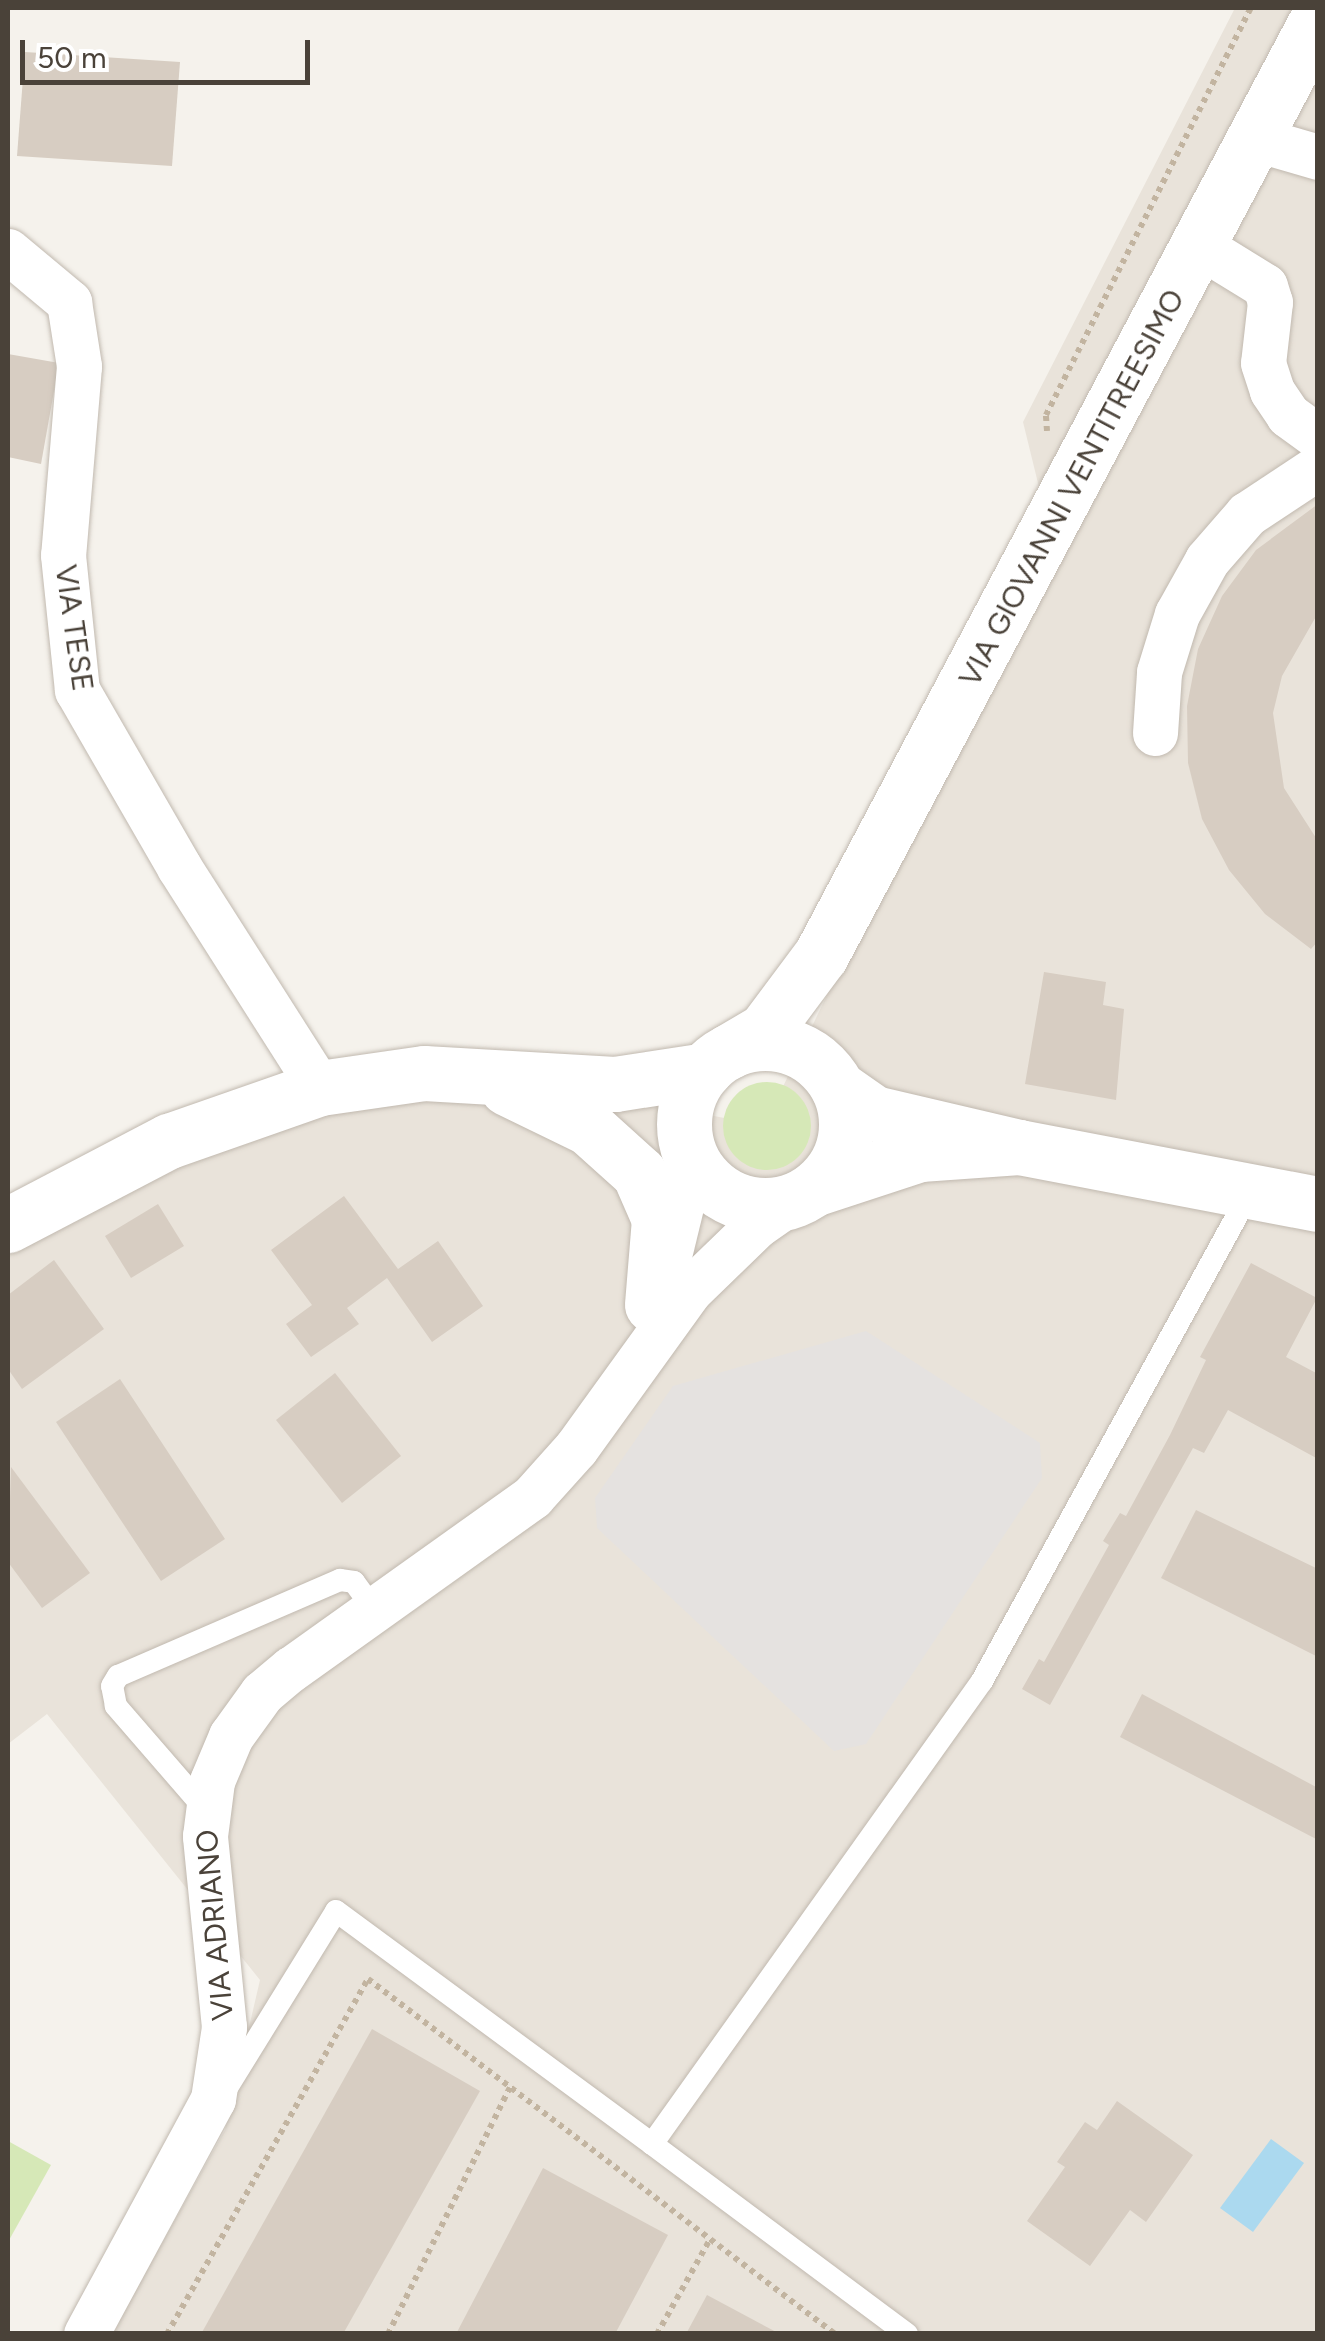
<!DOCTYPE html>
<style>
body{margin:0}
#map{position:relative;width:1325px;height:2341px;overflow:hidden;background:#f5f2ec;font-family:Figtree,sans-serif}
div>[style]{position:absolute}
.residential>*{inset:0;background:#e9e3da}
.green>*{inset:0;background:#d6e8b7}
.round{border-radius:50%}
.parking>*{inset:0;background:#e5e2e0}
.water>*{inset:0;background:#abd9ef}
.building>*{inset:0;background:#d7cdc2}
.path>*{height:6px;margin-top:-3px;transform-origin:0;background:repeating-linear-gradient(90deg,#c2b4a0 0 5px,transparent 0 10px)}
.roads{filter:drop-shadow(0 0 2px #c1b9af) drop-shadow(0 0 2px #c1b9af)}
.service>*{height:22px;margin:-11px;padding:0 11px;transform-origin:11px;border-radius:11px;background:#fff}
.minor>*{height:45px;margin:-22.5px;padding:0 22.5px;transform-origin:22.5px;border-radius:22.5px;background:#fff}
.tertiary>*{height:55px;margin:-27.5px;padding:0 27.5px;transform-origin:27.5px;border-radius:27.5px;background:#fff}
.tertiary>.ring{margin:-27.5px;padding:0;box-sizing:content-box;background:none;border:55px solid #fff;border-radius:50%}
span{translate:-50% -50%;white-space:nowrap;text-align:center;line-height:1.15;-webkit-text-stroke:8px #fff;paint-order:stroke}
.street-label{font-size:30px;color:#4a4239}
.frame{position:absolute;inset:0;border:10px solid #4a4239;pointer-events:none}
.scale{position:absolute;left:20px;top:40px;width:290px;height:45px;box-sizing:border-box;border:5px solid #4a4239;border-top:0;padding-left:12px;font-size:30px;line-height:35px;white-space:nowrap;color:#4a4239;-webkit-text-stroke:8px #fff;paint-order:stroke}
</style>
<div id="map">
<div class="residential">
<div style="clip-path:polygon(1235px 8px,1317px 8px,1317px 2333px,112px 2333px,225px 2130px,260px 1980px,47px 1714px,8px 1744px,8px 1225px,169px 1141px,510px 1075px,764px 1126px,1050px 532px,1023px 422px)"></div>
</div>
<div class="green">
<div class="round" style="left:723px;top:1082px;width:88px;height:88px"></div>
<div style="clip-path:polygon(8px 2141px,51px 2165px,8px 2242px)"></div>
</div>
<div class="parking">
<div style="clip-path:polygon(866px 1331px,1040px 1443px,1042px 1478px,866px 1744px,834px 1751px,597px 1528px,595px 1498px,673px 1386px)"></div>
</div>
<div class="water">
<div style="clip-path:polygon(1271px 2139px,1304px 2163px,1253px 2232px,1220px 2208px)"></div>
</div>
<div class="building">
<div style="clip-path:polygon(25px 52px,180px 62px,172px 166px,17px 156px)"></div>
<div style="clip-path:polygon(8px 354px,59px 363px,41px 464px,8px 457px)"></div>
<div style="clip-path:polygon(1318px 504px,1318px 613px,1282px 676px,1273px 713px,1284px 788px,1318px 841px,1318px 941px,1311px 949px,1265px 914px,1229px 870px,1202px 819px,1188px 763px,1187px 706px,1198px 649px,1222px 596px,1256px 550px)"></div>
<div style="clip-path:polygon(1044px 972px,1106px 982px,1103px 1005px,1124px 1009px,1116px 1100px,1025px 1084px)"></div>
<div style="clip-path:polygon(344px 1196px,398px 1269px,438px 1241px,483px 1306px,432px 1342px,387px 1278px,347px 1308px,359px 1324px,311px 1357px,286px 1324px,312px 1305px,271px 1250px)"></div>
<div style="clip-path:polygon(158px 1204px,184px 1246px,131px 1278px,105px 1236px)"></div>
<div style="clip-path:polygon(54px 1260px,104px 1329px,22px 1389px,8px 1369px,8px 1295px)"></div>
<div style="clip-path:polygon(1251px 1263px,1317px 1298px,1286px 1357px,1318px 1374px,1318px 1459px,1228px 1410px,1204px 1453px,1193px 1448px,1050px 1705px,1022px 1689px,1039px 1659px,1044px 1662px,1109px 1545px,1103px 1541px,1120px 1513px,1126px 1516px,1170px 1435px,1206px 1360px,1200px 1357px)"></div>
<div style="clip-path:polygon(335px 1373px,401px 1456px,342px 1503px,276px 1420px)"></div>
<div style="clip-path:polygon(120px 1379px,225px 1539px,161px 1581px,56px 1422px)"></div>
<div style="clip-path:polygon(11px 1467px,90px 1573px,42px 1608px,8px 1562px)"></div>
<div style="clip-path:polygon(1196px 1510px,1318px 1569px,1318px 1657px,1161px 1578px)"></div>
<div style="clip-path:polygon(1142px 1694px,1318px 1788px,1318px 1840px,1120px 1737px)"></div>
<div style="clip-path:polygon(372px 2029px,480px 2091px,343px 2334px,201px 2334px)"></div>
<div style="clip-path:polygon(1117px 2101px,1193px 2155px,1146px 2222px,1130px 2210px,1090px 2266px,1027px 2221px,1065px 2167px,1057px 2162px,1085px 2122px,1097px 2130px)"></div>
<div style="clip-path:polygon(543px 2168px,668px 2235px,615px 2334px,456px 2334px)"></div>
<div style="clip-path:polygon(707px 2295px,780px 2334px,686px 2334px)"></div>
</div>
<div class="path">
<div style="left:1047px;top:431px;width:16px;rotate:-94deg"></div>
<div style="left:1046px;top:415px;width:456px;rotate:-63.3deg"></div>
<div style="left:167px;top:2334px;width:408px;rotate:-60.5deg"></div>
<div style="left:368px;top:1979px;width:587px;rotate:37.24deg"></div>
<div style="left:388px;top:2334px;width:275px;rotate:-63.7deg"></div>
<div style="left:657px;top:2334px;width:109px;rotate:-60.8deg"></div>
</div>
<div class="roads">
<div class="service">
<div style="left:206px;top:1810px;width:138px;rotate:-130.9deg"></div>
<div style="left:116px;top:1706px;width:20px;rotate:-101deg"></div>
<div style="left:112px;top:1686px;width:12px;rotate:-59deg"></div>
<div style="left:118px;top:1676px;width:242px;rotate:-23.4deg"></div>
<div style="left:340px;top:1580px;width:14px;rotate:8deg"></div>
<div style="left:354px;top:1582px;width:36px;rotate:54deg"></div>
<div style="left:225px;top:2091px;width:211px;rotate:-58.3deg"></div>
<div style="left:336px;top:1911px;width:393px;rotate:36.4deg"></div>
<div style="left:652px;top:2144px;width:569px;rotate:-54.52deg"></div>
<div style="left:982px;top:1681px;width:558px;rotate:-61.27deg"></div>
<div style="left:652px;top:2144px;width:318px;rotate:36.7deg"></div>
</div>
<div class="minor">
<div style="left:1256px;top:139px;width:65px;rotate:16.2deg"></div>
<div style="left:1200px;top:246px;width:76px;rotate:31.6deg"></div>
<div style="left:1265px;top:286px;width:17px;rotate:73deg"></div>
<div style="left:1270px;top:302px;width:61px;rotate:96.5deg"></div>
<div style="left:1263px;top:363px;width:29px;rotate:72deg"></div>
<div style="left:1272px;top:391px;width:29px;rotate:56deg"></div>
<div style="left:1288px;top:415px;width:37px;rotate:36deg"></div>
<div style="left:8px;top:251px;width:80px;rotate:39.9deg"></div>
<div style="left:69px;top:302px;width:65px;rotate:81.1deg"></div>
<div style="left:79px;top:366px;width:190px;rotate:94.8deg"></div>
<div style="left:63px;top:555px;width:136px;rotate:84.1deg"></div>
<div style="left:77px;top:690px;width:204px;rotate:60deg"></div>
<div style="left:179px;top:867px;width:262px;rotate:57.5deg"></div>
<div style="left:1155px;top:733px;width:61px;rotate:-86.2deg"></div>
<div style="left:1159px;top:672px;width:61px;rotate:-72.8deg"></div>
<div style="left:1177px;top:614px;width:62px;rotate:-60.9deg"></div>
<div style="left:1207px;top:560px;width:61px;rotate:-49deg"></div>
<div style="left:1247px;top:514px;width:85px;rotate:-33.5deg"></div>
<div style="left:666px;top:1268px;width:110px;rotate:-76.3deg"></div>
<div style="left:86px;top:2334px;width:267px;rotate:-61.6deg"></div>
<div style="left:213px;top:2099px;width:73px;rotate:-81.3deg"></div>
<div style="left:224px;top:2027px;width:192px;rotate:-95.7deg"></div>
<div style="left:205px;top:1836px;width:55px;rotate:-82.7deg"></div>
<div style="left:212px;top:1781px;width:49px;rotate:-67.1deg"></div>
<div style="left:231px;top:1736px;width:53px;rotate:-54.2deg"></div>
<div style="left:262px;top:1693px;width:38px;rotate:-40deg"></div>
<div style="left:291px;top:1669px;width:296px;rotate:-35.5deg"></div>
<div style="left:532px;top:1497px;width:66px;rotate:-48.1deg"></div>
<div style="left:576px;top:1448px;width:195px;rotate:-54.2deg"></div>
<div style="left:690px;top:1290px;width:92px;rotate:-44.1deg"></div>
<div style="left:756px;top:1226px;width:44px;rotate:-34.8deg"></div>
</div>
<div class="tertiary">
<div class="ring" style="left:684px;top:1043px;width:107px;height:107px"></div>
<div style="left:728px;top:1052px;width:43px;rotate:-30.7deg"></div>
<div style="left:765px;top:1030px;width:94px;rotate:-53.3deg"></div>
<div style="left:821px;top:955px;width:1061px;rotate:-62.06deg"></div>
<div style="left:507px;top:1088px;width:91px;rotate:26deg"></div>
<div style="left:589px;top:1128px;width:67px;rotate:42deg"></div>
<div style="left:639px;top:1173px;width:50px;rotate:66.5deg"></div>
<div style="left:659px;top:1219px;width:86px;rotate:94.7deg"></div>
<div style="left:1019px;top:1147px;width:304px;rotate:10.8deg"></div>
<div style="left:816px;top:1188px;width:109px;rotate:-18.1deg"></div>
<div style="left:920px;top:1154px;width:99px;rotate:-4deg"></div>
<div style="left:1019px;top:1147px;width:149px;rotate:-166.8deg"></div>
<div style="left:874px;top:1113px;width:44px;rotate:-145.2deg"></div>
<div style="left:8px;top:1225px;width:182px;rotate:-27.6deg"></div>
<div style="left:169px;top:1141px;width:160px;rotate:-19.3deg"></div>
<div style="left:320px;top:1088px;width:105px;rotate:-8.2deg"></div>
<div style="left:424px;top:1073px;width:191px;rotate:3.3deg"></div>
<div style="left:615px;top:1084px;width:91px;rotate:-8.8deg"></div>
</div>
</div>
<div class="street-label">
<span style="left:1072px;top:488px;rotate:-62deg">VIA GIOVANNI VENTITREESIMO</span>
<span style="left:74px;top:628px;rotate:82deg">VIA TESE</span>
<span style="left:215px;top:1925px;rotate:-95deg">VIA ADRIANO</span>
</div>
<div class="frame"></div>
<div class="scale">50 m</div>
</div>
